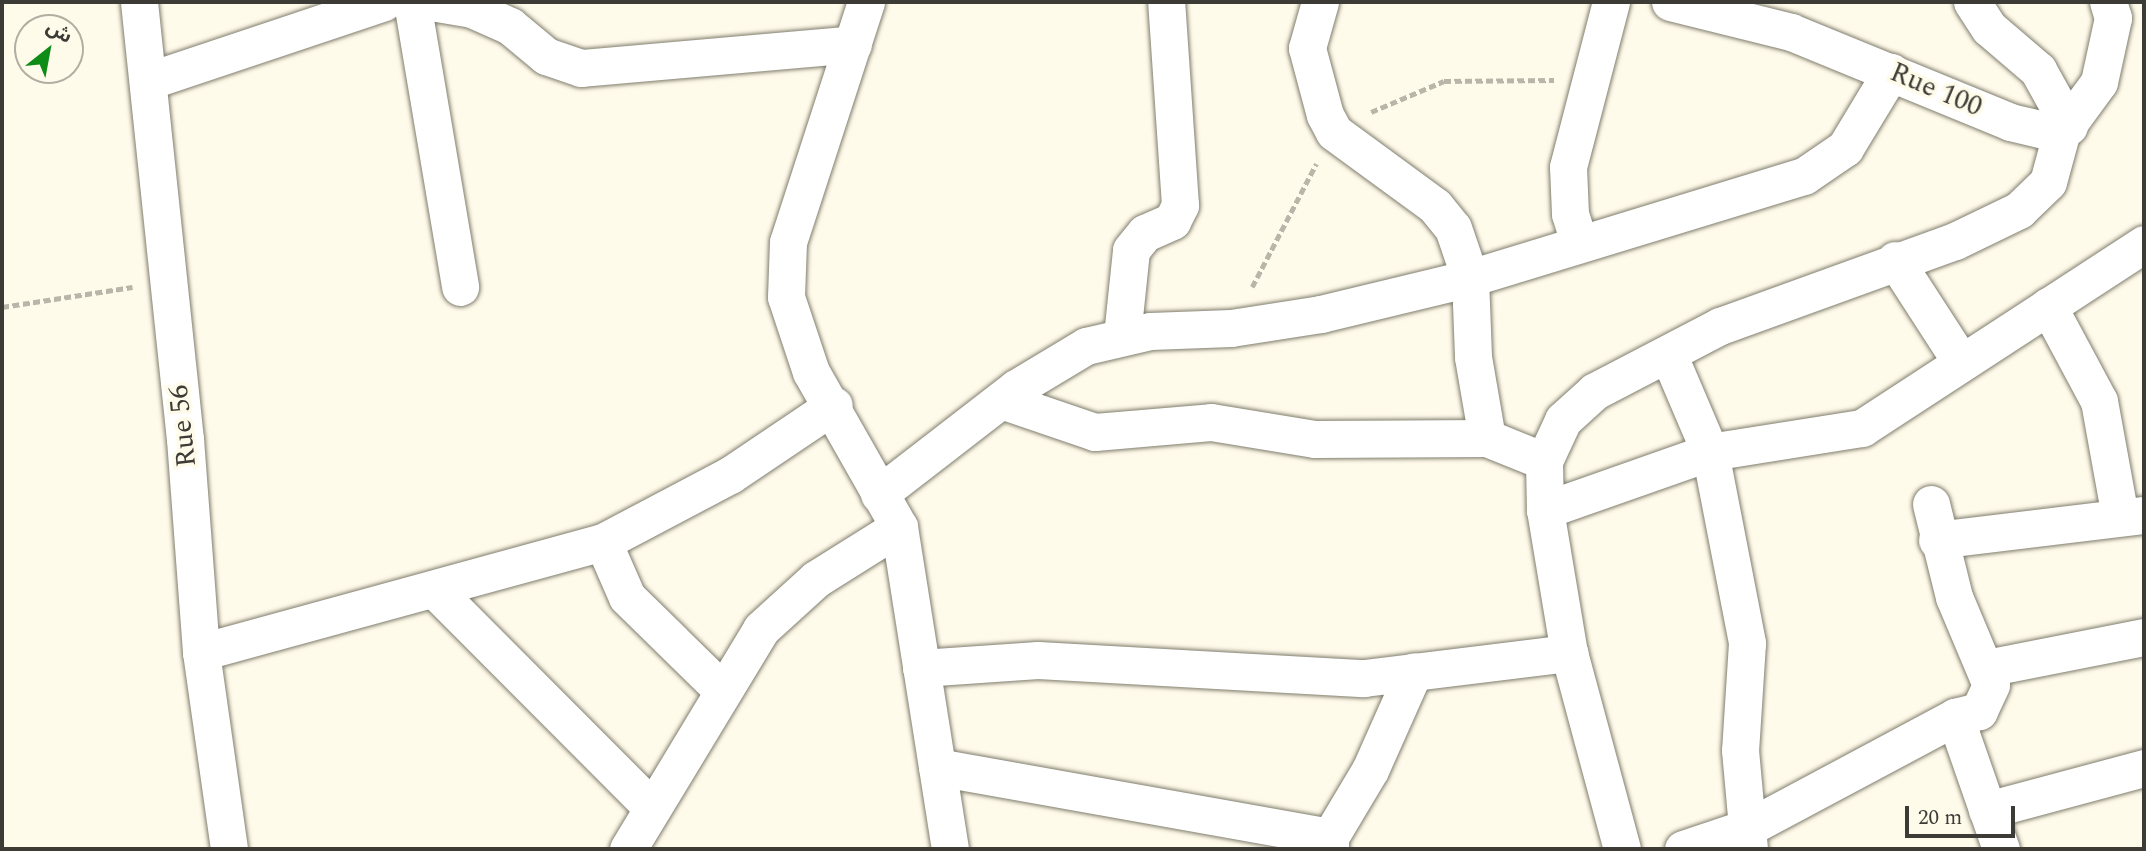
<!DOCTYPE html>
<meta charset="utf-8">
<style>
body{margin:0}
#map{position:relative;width:2146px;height:851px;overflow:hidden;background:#fffbea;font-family:Spectral,"Noto Sans Arabic",serif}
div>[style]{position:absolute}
.path>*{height:4.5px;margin-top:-2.25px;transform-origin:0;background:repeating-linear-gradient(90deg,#b9b6a9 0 7px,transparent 0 10.5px)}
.roads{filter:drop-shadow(0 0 2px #807d6e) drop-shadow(0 0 2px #807d6e)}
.minor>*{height:37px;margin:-18.5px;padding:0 18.5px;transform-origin:18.5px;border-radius:18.5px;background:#fff}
span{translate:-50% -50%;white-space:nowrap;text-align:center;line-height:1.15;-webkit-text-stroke:7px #fffbea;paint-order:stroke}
.street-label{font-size:28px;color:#3d3b35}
.frame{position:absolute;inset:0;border:4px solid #3d3b35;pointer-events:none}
.north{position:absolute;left:14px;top:14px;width:70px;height:70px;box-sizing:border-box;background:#fffbea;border:2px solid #b1aea2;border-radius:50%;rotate:31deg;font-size:19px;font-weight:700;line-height:28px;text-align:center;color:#3d3b35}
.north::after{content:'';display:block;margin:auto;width:24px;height:32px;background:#0f8c16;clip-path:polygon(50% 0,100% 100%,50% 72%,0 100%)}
.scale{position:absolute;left:1905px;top:806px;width:110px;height:32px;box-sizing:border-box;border:4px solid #3d3b35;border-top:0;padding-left:9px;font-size:21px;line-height:24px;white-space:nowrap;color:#3d3b35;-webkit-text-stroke:5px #fffbea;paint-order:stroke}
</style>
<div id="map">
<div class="path">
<div style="left:1371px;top:112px;width:79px;rotate:-23deg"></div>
<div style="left:1444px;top:81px;width:110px;rotate:-0.5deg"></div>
<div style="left:1252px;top:287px;width:139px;rotate:-62.5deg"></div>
<div style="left:2px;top:307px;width:132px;rotate:-8.7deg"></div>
</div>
<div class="roads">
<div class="minor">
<div style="left:139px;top:2px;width:439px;rotate:84deg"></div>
<div style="left:185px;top:439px;width:214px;rotate:85.7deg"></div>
<div style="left:201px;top:652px;width:199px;rotate:81.9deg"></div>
<div style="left:412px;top:2px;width:289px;rotate:80.4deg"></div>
<div style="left:431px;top:2px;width:42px;rotate:9.7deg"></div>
<div style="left:472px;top:9px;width:42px;rotate:24.1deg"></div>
<div style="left:510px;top:26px;width:47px;rotate:39.8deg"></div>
<div style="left:546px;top:56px;width:37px;rotate:19deg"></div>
<div style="left:581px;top:68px;width:273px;rotate:-5deg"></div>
<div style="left:866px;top:2px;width:252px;rotate:108deg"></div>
<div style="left:788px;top:242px;width:55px;rotate:92.1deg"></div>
<div style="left:786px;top:297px;width:79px;rotate:71.6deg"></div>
<div style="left:811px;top:372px;width:178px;rotate:60.4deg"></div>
<div style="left:899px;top:527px;width:326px;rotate:81deg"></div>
<div style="left:1320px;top:2px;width:48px;rotate:105.8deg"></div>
<div style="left:1307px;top:48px;width:69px;rotate:75deg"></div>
<div style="left:1325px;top:115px;width:19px;rotate:62deg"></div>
<div style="left:1334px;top:132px;width:125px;rotate:36.2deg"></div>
<div style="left:1435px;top:206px;width:28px;rotate:51deg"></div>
<div style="left:1453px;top:228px;width:53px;rotate:71.2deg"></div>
<div style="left:1470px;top:278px;width:79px;rotate:87.8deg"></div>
<div style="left:1473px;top:357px;width:82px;rotate:80.2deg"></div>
<div style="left:1487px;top:438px;width:61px;rotate:22deg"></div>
<div style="left:1670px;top:2px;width:125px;rotate:13.9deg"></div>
<div style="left:1791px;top:32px;width:237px;rotate:22.3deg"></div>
<div style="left:2010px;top:122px;width:52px;rotate:13.2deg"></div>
<div style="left:2061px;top:134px;width:64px;rotate:-53.8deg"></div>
<div style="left:2099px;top:82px;width:66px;rotate:-77.7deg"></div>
<div style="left:2113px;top:18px;width:17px;rotate:-107deg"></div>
<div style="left:1972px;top:2px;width:31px;rotate:57deg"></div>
<div style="left:1989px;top:28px;width:65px;rotate:40.6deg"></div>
<div style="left:2038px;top:70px;width:64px;rotate:61deg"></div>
<div style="left:148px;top:81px;width:249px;rotate:-18.5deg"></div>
<div style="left:1579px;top:243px;width:30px;rotate:-107deg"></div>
<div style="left:1570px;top:214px;width:47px;rotate:-92.4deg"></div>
<div style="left:1568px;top:167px;width:171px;rotate:-75.4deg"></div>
<div style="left:1895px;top:260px;width:121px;rotate:57.1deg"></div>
<div style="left:2048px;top:306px;width:108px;rotate:61.8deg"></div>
<div style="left:2099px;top:401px;width:118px;rotate:79.7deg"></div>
<div style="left:1122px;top:336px;width:86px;rotate:-84deg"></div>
<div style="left:1131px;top:250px;width:22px;rotate:-51deg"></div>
<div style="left:1145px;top:233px;width:30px;rotate:-24deg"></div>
<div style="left:1172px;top:221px;width:18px;rotate:-63deg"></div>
<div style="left:1180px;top:205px;width:203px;rotate:-93.9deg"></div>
<div style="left:1669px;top:356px;width:104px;rotate:66.9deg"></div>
<div style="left:1710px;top:452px;width:195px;rotate:79deg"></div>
<div style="left:1747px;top:643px;width:107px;rotate:93.7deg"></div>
<div style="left:1740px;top:750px;width:99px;rotate:84.8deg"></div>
<div style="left:1001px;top:400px;width:99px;rotate:18.8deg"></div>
<div style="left:1095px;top:432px;width:116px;rotate:-4.9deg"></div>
<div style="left:1211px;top:422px;width:105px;rotate:9.3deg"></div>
<div style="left:1315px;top:439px;width:172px;rotate:-0.3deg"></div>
<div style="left:879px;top:494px;width:173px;rotate:-37.7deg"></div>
<div style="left:1016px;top:388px;width:82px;rotate:-31deg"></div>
<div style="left:1086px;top:346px;width:66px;rotate:-13.2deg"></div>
<div style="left:1150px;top:331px;width:81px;rotate:-2.1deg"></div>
<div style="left:1231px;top:328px;width:91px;rotate:-8.8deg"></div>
<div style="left:1321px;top:314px;width:153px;rotate:-13.6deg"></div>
<div style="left:1470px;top:278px;width:349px;rotate:-17deg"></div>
<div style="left:1804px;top:176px;width:50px;rotate:-34.3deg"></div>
<div style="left:1845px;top:148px;width:89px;rotate:-58.8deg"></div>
<div style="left:1931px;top:504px;width:96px;rotate:76.1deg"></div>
<div style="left:1954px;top:597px;width:95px;rotate:67.2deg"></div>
<div style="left:1991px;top:685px;width:29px;rotate:115deg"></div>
<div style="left:1979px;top:711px;width:25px;rotate:166deg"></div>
<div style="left:1955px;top:717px;width:140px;rotate:70.8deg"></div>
<div style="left:1545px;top:510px;width:175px;rotate:-19.4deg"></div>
<div style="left:1710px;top:452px;width:154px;rotate:-9deg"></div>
<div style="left:1862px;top:428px;width:337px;rotate:-33.1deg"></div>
<div style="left:1937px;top:540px;width:209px;rotate:-6.9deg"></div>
<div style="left:603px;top:542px;width:60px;rotate:66.4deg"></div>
<div style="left:627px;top:597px;width:130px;rotate:44.4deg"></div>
<div style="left:435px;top:590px;width:308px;rotate:45.1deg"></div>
<div style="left:201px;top:652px;width:417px;rotate:-15.3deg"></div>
<div style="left:603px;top:542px;width:144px;rotate:-27.8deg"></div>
<div style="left:730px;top:475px;width:125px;rotate:-33.9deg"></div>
<div style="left:921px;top:668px;width:117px;rotate:-3.9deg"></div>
<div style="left:1038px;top:660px;width:326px;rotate:3.2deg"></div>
<div style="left:1364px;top:678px;width:207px;rotate:-7deg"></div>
<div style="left:1986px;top:668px;width:161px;rotate:-11.1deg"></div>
<div style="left:937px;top:767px;width:399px;rotate:10.1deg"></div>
<div style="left:1987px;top:810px;width:163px;rotate:-15deg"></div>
<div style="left:628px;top:849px;width:257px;rotate:-58.8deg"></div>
<div style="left:761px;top:629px;width:74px;rotate:-42.3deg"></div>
<div style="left:816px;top:579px;width:98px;rotate:-32.1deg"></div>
<div style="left:1330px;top:849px;width:12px;rotate:-90deg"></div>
<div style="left:1330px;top:837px;width:78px;rotate:-59.2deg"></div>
<div style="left:1370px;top:770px;width:108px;rotate:-66deg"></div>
<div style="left:1622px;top:849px;width:203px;rotate:-105.1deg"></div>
<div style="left:1569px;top:653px;width:145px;rotate:-99.5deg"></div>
<div style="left:1545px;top:510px;width:49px;rotate:-91.2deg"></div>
<div style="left:1544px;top:461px;width:45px;rotate:-65.1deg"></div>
<div style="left:1563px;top:420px;width:43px;rotate:-42.2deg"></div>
<div style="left:1595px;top:391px;width:141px;rotate:-27.5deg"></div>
<div style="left:1720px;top:326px;width:250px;rotate:-19.9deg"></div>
<div style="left:1955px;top:241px;width:71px;rotate:-25.8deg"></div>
<div style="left:2019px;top:210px;width:40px;rotate:-44deg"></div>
<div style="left:2048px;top:182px;width:50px;rotate:-74.8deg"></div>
<div style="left:1683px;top:849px;width:70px;rotate:-18.4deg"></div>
<div style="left:1749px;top:827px;width:234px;rotate:-28.1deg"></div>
</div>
</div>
<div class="street-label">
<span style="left:1936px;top:90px;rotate:23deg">Rue 100</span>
<span style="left:183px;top:426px;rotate:-96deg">Rue 56</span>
</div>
<div class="frame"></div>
<div class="north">ش</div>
<div class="scale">20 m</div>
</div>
